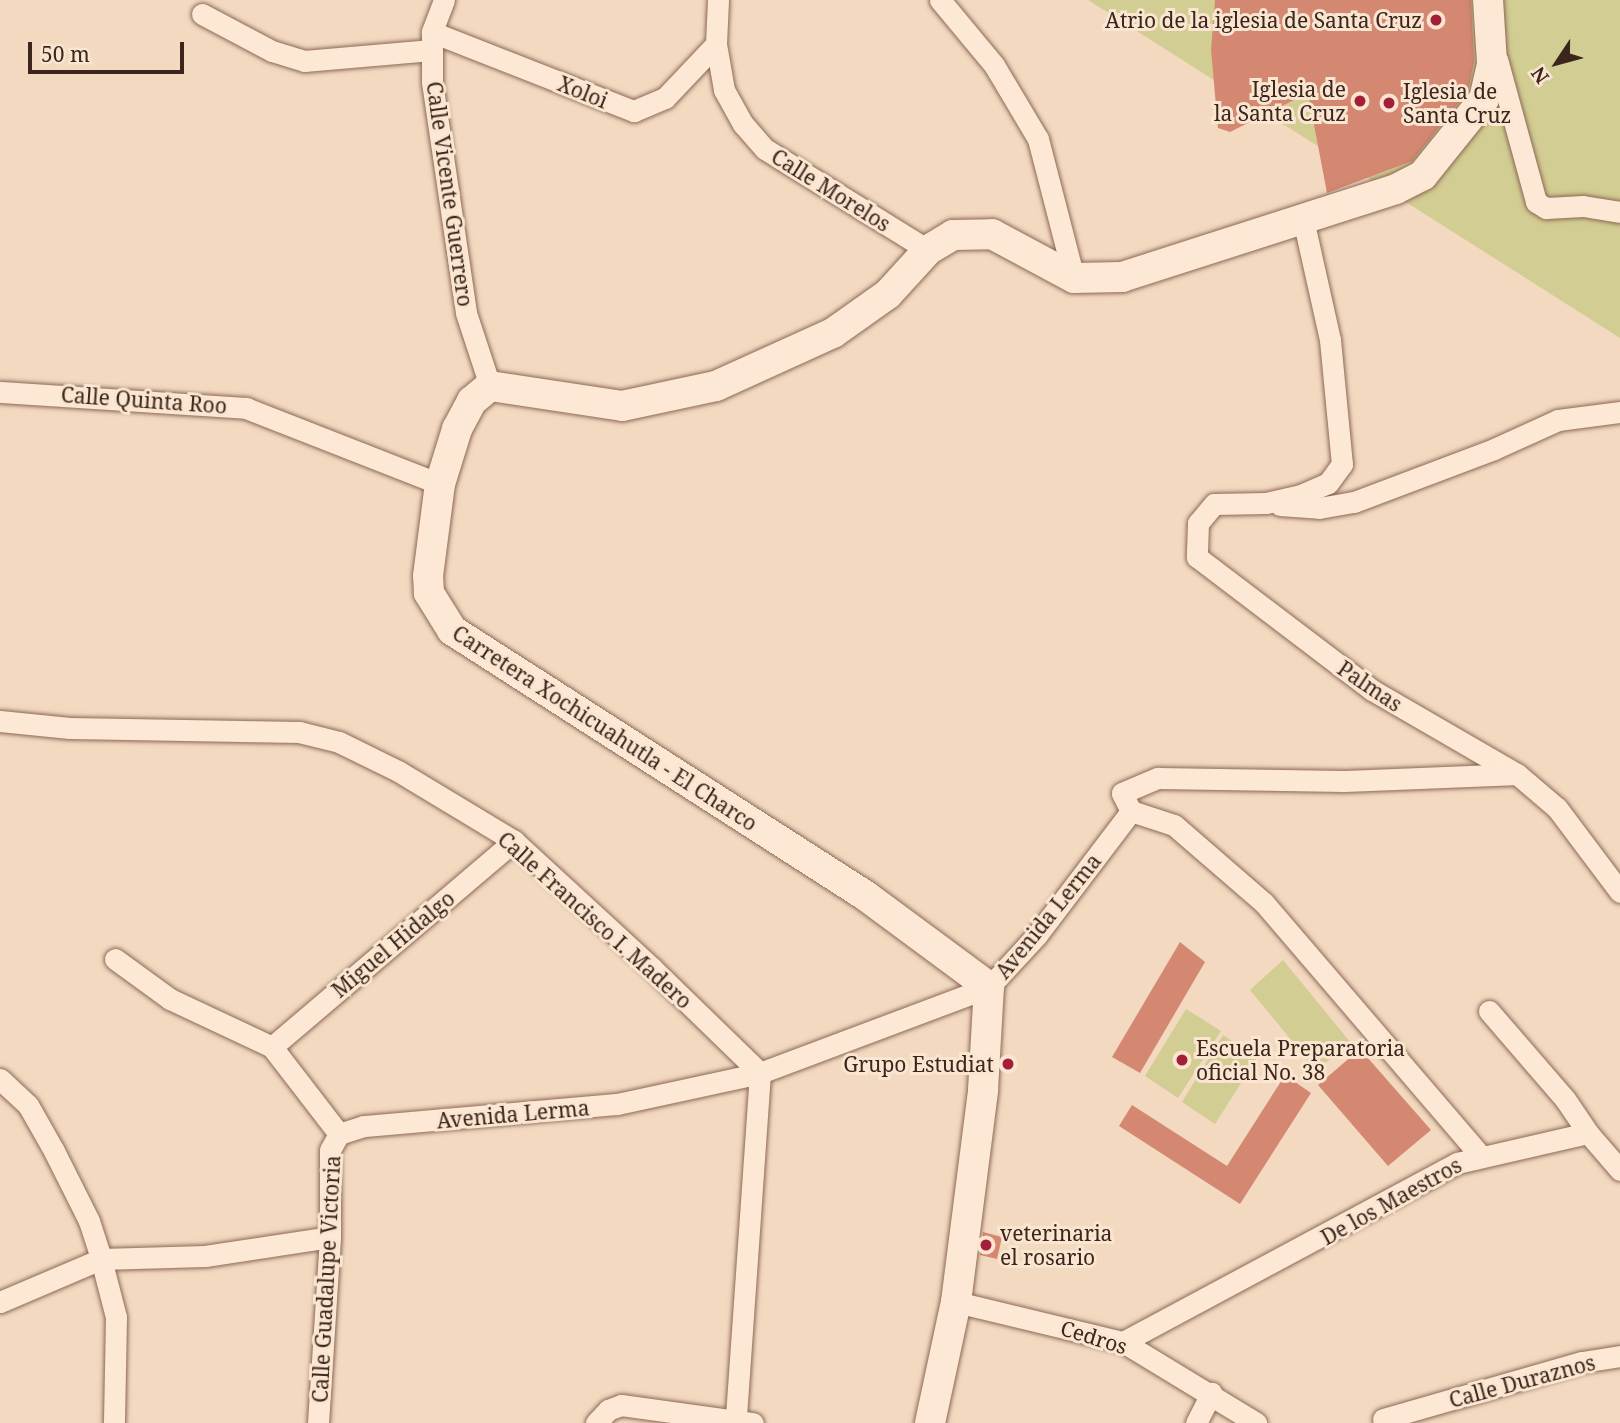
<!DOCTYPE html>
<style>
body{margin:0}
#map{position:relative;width:1620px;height:1423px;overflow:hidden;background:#f2d9c0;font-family:"Noto Serif",serif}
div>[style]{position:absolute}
.green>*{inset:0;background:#d2cd92}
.building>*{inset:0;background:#d48871}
.roads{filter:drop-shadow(0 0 2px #8d6956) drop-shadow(0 0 2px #8d6956)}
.minor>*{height:21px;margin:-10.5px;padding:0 10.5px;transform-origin:10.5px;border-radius:10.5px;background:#fce8d4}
.secondary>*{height:30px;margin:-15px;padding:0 15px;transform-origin:15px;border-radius:15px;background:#fce8d4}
.dots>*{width:19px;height:19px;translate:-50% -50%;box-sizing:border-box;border:4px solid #f9e5d0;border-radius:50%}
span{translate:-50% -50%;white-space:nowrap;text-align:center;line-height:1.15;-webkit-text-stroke:6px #f9e5d0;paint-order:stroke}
.poi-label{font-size:21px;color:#3b251c}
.right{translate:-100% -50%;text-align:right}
.left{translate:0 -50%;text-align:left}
.street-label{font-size:21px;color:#3b251c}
.north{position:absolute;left:1522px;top:28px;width:70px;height:70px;-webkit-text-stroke:5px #f9e5d0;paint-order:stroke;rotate:234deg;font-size:19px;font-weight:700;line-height:28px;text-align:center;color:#3b251c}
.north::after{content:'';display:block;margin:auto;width:24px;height:32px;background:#3b251c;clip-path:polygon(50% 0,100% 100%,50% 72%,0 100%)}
.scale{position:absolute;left:28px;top:42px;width:156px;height:32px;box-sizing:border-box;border:4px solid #3b251c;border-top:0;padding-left:9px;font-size:21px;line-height:24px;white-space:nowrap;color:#3b251c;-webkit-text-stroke:5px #f9e5d0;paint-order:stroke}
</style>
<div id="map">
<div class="green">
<div style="clip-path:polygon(1088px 0,1620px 0,1620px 338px)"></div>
<div style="clip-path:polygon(1283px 960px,1351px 1043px,1316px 1070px,1250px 990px)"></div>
<div style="clip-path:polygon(1186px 1009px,1221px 1031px,1178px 1098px,1145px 1076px)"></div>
<div style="clip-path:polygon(1223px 1035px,1257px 1058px,1215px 1124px,1182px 1102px)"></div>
</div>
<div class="building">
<div style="clip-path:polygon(1215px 0,1471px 0,1474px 62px,1468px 91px,1412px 161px,1327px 193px,1308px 93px,1230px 132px,1218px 128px,1211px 50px)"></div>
<div style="clip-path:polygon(1180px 942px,1205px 962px,1140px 1073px,1112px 1057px)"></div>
<div style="clip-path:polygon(1360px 1049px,1431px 1130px,1388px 1166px,1318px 1085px)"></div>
<div style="clip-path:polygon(1285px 1075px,1311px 1093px,1240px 1204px,1119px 1126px,1132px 1105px,1227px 1166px)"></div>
<div style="clip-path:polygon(983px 1232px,1002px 1237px,997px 1259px,980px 1255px)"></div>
</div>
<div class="roads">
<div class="minor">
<div style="left:444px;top:0;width:34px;rotate:111deg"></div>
<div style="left:432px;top:32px;width:50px;rotate:90deg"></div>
<div style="left:432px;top:82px;width:233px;rotate:81.6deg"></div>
<div style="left:466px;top:313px;width:77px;rotate:71.8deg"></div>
<div style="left:718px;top:0;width:44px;rotate:92.6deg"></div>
<div style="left:716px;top:44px;width:47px;rotate:80.1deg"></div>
<div style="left:724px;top:90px;width:39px;rotate:61deg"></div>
<div style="left:743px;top:124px;width:33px;rotate:49deg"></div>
<div style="left:765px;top:149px;width:192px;rotate:31.8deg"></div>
<div style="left:940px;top:0;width:85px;rotate:50.3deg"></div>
<div style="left:994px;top:65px;width:86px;rotate:59.3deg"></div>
<div style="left:1038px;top:139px;width:144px;rotate:75.5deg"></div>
<div style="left:202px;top:14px;width:79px;rotate:27.9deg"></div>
<div style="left:272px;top:51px;width:34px;rotate:17deg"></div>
<div style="left:304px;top:61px;width:128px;rotate:-4.9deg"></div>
<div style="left:432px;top:32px;width:217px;rotate:21.4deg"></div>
<div style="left:634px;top:111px;width:34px;rotate:-23deg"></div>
<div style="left:665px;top:98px;width:74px;rotate:-46.6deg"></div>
<div style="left:1497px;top:59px;width:148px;rotate:74.7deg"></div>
<div style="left:1536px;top:202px;width:12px;rotate:31deg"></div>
<div style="left:1546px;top:208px;width:37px;rotate:-3deg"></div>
<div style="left:1583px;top:206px;width:37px;rotate:9deg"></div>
<div style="left:1303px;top:219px;width:124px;rotate:77.4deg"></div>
<div style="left:1330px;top:340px;width:125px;rotate:84.5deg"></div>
<div style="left:1342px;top:464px;width:24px;rotate:126deg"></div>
<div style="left:1328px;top:483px;width:30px;rotate:156deg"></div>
<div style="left:1301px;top:495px;width:36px;rotate:167deg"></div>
<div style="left:1266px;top:503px;width:52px;rotate:178.9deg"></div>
<div style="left:1214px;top:504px;width:25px;rotate:130deg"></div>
<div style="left:1198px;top:523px;width:34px;rotate:92deg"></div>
<div style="left:1197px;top:557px;width:220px;rotate:37.2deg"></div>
<div style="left:1372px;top:690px;width:168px;rotate:30.1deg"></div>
<div style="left:1517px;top:774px;width:52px;rotate:40.4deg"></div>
<div style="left:1557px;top:808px;width:105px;rotate:53.1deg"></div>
<div style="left:0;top:392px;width:247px;rotate:3.7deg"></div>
<div style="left:246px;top:408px;width:208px;rotate:21.4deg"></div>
<div style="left:1280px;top:505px;width:39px;rotate:4deg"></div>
<div style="left:1319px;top:508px;width:36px;rotate:-10deg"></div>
<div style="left:1354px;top:502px;width:150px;rotate:-20.7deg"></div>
<div style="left:1494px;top:449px;width:70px;rotate:-24.4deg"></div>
<div style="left:1558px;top:420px;width:63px;rotate:-7.4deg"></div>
<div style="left:0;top:721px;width:70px;rotate:5.7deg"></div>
<div style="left:70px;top:728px;width:229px;rotate:1deg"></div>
<div style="left:299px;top:732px;width:41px;rotate:14deg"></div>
<div style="left:339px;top:742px;width:66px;rotate:26.2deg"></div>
<div style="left:398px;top:771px;width:135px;rotate:31.1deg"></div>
<div style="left:514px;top:841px;width:188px;rotate:42.6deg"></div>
<div style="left:652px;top:968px;width:151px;rotate:44.2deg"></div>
<div style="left:760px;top:1073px;width:347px;rotate:94deg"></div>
<div style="left:1131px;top:811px;width:45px;rotate:18deg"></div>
<div style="left:1174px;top:825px;width:119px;rotate:40.9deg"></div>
<div style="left:1264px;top:903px;width:332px;rotate:49.4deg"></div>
<div style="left:1131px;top:811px;width:20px;rotate:-117deg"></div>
<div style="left:1122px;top:793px;width:39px;rotate:-23deg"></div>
<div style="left:1158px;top:778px;width:185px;rotate:0.9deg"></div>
<div style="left:1343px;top:781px;width:172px;rotate:-2.3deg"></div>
<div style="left:115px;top:959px;width:68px;rotate:36deg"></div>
<div style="left:170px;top:999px;width:113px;rotate:25.2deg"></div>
<div style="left:272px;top:1047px;width:110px;rotate:52.4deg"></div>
<div style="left:1489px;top:1011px;width:116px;rotate:49.2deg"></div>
<div style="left:1565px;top:1099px;width:41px;rotate:55.9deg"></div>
<div style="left:272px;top:1047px;width:318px;rotate:-40.4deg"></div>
<div style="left:0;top:1079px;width:38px;rotate:43deg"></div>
<div style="left:28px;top:1105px;width:53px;rotate:60.5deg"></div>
<div style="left:54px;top:1151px;width:78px;rotate:63.4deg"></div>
<div style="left:89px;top:1221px;width:40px;rotate:72deg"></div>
<div style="left:101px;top:1259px;width:60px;rotate:75.5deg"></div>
<div style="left:116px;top:1317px;width:106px;rotate:91.1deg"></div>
<div style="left:339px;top:1134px;width:26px;rotate:-18deg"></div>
<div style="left:364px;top:1126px;width:254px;rotate:-5deg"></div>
<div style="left:617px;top:1104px;width:146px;rotate:-12.2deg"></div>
<div style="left:760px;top:1073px;width:245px;rotate:-20.6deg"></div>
<div style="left:989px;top:987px;width:71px;rotate:-47.3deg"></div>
<div style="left:1037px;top:935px;width:156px;rotate:-52.8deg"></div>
<div style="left:0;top:1302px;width:110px;rotate:-23.1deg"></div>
<div style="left:101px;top:1259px;width:104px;rotate:-1.7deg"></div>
<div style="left:205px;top:1256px;width:126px;rotate:-8.6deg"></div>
<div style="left:956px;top:1302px;width:172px;rotate:13.5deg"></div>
<div style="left:1123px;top:1342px;width:156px;rotate:31.3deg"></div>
<div style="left:1123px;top:1342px;width:379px;rotate:-28.2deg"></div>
<div style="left:1457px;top:1163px;width:134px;rotate:-12.9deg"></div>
<div style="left:1588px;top:1133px;width:49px;rotate:49.1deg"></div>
<div style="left:1383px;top:1419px;width:207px;rotate:-16deg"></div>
<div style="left:1582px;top:1362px;width:38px;rotate:-9deg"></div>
<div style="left:318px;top:1423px;width:186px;rotate:-86.3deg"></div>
<div style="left:330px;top:1237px;width:87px;rotate:-90deg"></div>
<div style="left:330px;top:1150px;width:18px;rotate:-61deg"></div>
<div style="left:596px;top:1423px;width:18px;rotate:-47deg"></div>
<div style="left:608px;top:1410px;width:14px;rotate:-21deg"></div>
<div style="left:621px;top:1405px;width:133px;rotate:7.8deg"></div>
<div style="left:1196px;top:1423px;width:34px;rotate:-63deg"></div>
</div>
<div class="secondary">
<div style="left:930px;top:1423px;width:124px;rotate:-77.9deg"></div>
<div style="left:956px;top:1302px;width:214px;rotate:-82.7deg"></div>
<div style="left:983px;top:1090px;width:103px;rotate:-86.7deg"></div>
<div style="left:989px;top:987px;width:153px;rotate:-143.5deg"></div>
<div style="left:866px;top:896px;width:492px;rotate:-147.3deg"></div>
<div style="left:452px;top:630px;width:44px;rotate:-121.9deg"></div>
<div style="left:429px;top:593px;width:17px;rotate:-93deg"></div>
<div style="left:428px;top:576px;width:93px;rotate:-82.6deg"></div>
<div style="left:440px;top:484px;width:58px;rotate:-72.8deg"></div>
<div style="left:457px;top:429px;width:32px;rotate:-62deg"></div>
<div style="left:472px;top:401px;width:23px;rotate:-40deg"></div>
<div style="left:490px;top:386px;width:134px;rotate:8.6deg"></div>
<div style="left:622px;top:406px;width:96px;rotate:-12deg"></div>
<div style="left:716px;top:386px;width:128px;rotate:-24.4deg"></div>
<div style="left:833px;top:333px;width:67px;rotate:-35.3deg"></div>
<div style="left:888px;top:294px;width:59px;rotate:-47.7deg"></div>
<div style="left:928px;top:250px;width:29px;rotate:-31deg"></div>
<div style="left:953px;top:235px;width:39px;rotate:-1deg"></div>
<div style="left:992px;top:234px;width:93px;rotate:28.2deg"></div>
<div style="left:1074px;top:278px;width:48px;rotate:-1.2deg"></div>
<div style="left:1122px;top:277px;width:288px;rotate:-17.8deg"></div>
<div style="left:1396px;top:189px;width:30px;rotate:-27deg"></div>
<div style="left:1423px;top:175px;width:97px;rotate:-51.2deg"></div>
<div style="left:1484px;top:99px;width:37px;rotate:-77deg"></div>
<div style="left:1492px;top:63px;width:63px;rotate:-93.6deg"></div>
</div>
</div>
<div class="dots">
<div style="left:1436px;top:20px;background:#a31f39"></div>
<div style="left:1360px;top:101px;background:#a31f39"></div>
<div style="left:1389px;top:103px;background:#a31f39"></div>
<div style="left:1182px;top:1060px;background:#a31f39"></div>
<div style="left:1008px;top:1064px;background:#a31f39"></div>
<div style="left:986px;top:1245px;background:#a31f39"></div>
</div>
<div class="poi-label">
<span class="right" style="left:1422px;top:20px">Atrio de la iglesia de Santa Cruz</span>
<span class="right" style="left:1346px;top:101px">Iglesia de<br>la Santa Cruz</span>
<span class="left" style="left:1403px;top:103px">Iglesia de<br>Santa Cruz</span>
<span class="left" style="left:1196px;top:1060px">Escuela Preparatoria<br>oficial No. 38</span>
<span class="right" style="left:994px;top:1064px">Grupo Estudiat</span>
<span class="left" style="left:1000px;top:1245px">veterinaria<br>el rosario</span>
</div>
<div class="street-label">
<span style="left:583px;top:92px;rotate:22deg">Xoloi</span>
<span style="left:831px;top:190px;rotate:32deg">Calle Morelos</span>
<span style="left:450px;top:194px;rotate:82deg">Calle Vicente Guerrero</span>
<span style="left:144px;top:400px;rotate:4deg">Calle Quinta Roo</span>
<span style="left:1370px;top:686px;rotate:34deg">Palmas</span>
<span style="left:605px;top:728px;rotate:33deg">Carretera Xochicuahutla - El Charco</span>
<span style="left:1048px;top:916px;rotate:-51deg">Avenida Lerma</span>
<span style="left:595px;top:920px;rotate:42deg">Calle Francisco I. Madero</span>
<span style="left:393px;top:944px;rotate:-40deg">Miguel Hidalgo</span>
<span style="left:513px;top:1114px;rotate:-5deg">Avenida Lerma</span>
<span style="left:1391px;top:1201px;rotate:-29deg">De los Maestros</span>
<span style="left:326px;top:1279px;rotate:-87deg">Calle Guadalupe Victoria</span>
<span style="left:1094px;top:1337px;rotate:17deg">Cedros</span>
<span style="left:1522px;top:1381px;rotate:-15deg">Calle Duraznos</span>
</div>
<div class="north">N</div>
<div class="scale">50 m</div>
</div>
